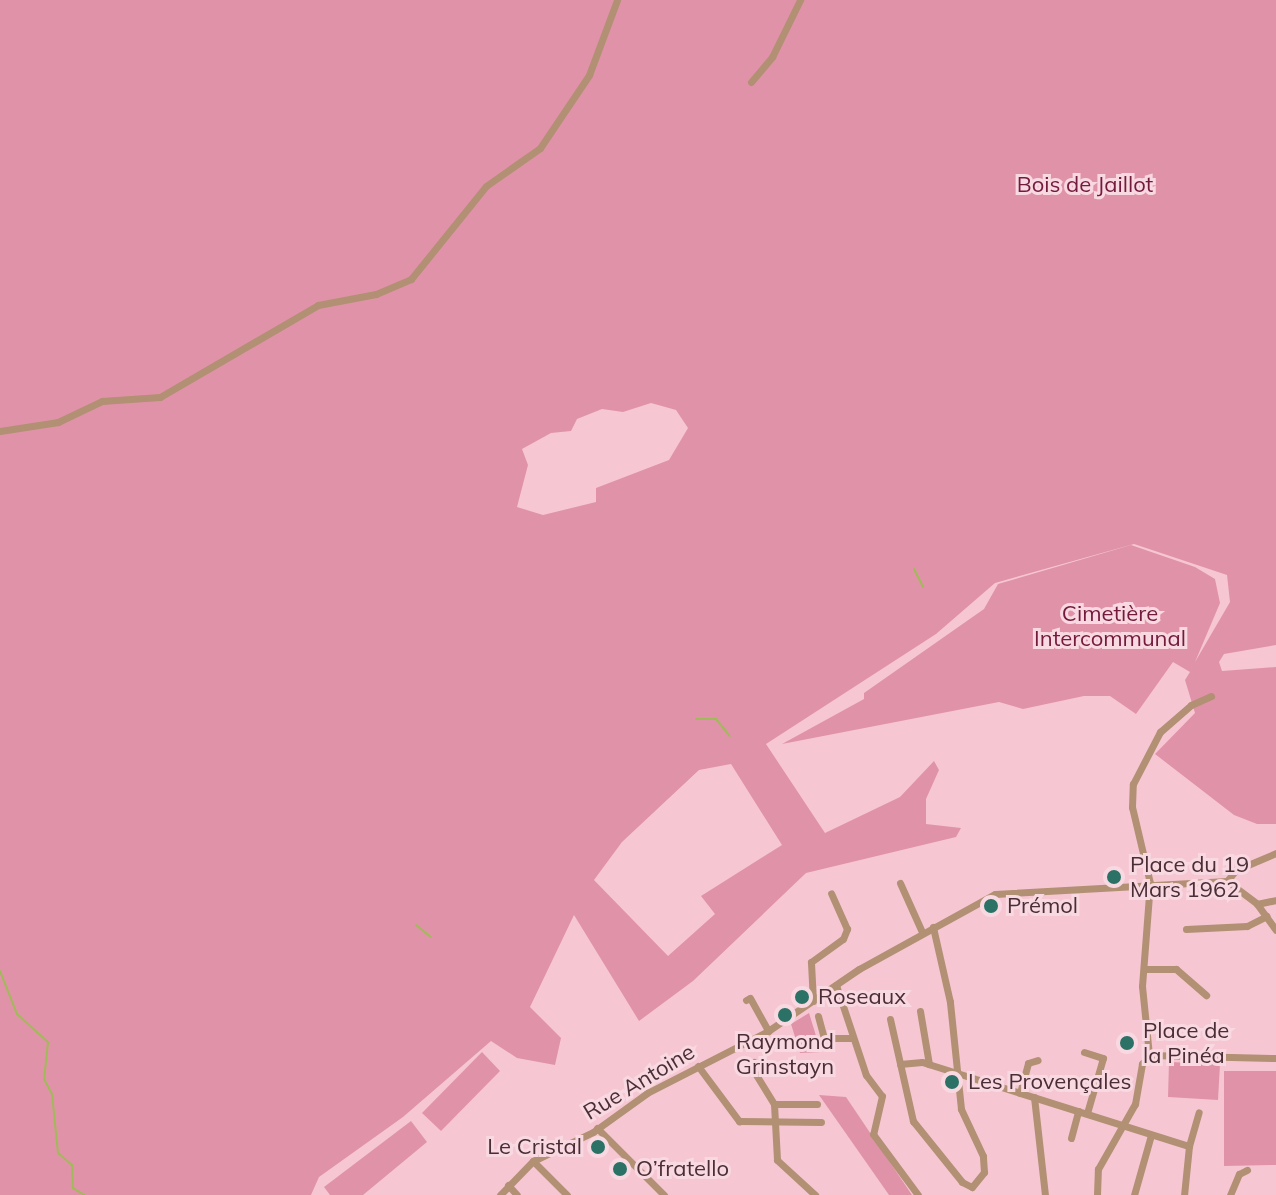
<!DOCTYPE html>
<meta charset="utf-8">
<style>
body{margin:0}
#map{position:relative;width:1276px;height:1195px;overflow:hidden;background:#f6c7d3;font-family:Mulish,sans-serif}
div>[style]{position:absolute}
.green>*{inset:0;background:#e093a8}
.stream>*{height:2px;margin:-1px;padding:0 1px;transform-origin:1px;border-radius:1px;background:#a1ba59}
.minor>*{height:7px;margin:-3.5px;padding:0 3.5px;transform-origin:3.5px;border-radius:3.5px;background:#b29074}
.dots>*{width:22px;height:22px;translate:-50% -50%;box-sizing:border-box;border:4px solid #f9d9e1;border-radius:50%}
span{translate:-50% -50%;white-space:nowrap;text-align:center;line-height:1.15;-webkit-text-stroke:6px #f9d9e1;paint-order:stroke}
.park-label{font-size:22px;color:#731a3d}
.poi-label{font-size:22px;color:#4b2d35}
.left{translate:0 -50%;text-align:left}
.right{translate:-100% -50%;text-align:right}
.street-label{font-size:22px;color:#4b2d35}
</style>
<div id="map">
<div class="green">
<div style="clip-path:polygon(evenodd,0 0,1276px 0,1276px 645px,1224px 654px,1219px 662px,1222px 671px,1276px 667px,1276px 824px,1257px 824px,1234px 815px,1155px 754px,1195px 713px,1185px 680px,1190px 672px,1173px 662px,1136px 714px,1110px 696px,1084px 696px,1023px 709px,999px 702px,782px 744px,864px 699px,864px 693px,984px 609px,998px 584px,1131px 545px,1195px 567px,1215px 579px,1220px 603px,1195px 662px,1230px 602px,1227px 575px,1134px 544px,995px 583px,936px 634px,766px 744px,825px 833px,900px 797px,934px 761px,939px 770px,926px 799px,926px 824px,961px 828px,956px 837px,806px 873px,693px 981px,639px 1021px,574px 915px,530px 1007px,561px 1038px,555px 1065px,517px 1058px,491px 1041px,403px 1117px,319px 1177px,311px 1195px,0 1195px,0 0,651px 403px,676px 410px,688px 428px,669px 460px,596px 488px,596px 502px,543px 515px,517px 507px,528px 465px,522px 449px,551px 433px,571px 431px,577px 419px,602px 409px,623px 412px,651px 403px,0 0,731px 764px,782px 845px,701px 896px,715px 914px,668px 956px,594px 880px,622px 842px,699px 770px,731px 764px)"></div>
<div style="clip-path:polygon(809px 1013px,821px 1052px,800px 1053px,791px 1024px)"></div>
<div style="clip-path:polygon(482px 1052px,500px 1071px,441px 1131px,422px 1113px)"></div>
<div style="clip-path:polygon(1169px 1062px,1220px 1064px,1218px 1100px,1168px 1097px)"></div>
<div style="clip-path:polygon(1224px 1071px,1276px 1071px,1276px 1165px,1224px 1166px)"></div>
<div style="clip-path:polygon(819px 1095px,846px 1097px,912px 1195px,889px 1195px)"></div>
<div style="clip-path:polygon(411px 1121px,427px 1142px,363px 1195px,330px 1195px,324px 1187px)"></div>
</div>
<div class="stream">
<div style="left:914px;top:569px;width:20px;rotate:63deg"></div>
<div style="left:696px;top:719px;width:20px"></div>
<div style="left:716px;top:719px;width:22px;rotate:51deg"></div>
<div style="left:416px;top:925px;width:19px;rotate:39deg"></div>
<div style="left:0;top:971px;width:46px;rotate:68.4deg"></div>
<div style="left:17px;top:1014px;width:42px;rotate:42.1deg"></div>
<div style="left:48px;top:1042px;width:37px;rotate:96deg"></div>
<div style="left:44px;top:1079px;width:17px;rotate:62deg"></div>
<div style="left:52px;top:1094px;width:59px;rotate:84.2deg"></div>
<div style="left:58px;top:1153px;width:18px;rotate:41deg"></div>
<div style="left:72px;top:1165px;width:23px;rotate:88deg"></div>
<div style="left:73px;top:1188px;width:13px;rotate:32deg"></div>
</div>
<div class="minor">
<div style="left:751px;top:82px;width:33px;rotate:-50deg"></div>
<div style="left:772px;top:57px;width:64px;rotate:-63.8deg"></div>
<div style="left:0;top:431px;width:59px;rotate:-8.8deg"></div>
<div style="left:58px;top:422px;width:49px;rotate:-25.5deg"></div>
<div style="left:102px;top:401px;width:58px;rotate:-3.9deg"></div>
<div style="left:160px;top:397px;width:183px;rotate:-30.2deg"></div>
<div style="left:318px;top:305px;width:59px;rotate:-10.7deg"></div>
<div style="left:376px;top:294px;width:38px;rotate:-23deg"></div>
<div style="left:411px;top:279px;width:119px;rotate:-51.1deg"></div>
<div style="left:486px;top:186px;width:66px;rotate:-35.1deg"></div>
<div style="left:540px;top:148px;width:88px;rotate:-56.1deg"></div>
<div style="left:589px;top:75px;width:80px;rotate:-69.5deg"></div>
<div style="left:1227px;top:881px;width:14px;rotate:-51deg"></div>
<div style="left:1236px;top:870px;width:43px;rotate:-23deg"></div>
<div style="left:900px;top:883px;width:54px;rotate:65.8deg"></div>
<div style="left:1257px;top:904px;width:19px;rotate:-12deg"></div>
<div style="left:1186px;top:929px;width:61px;rotate:-2.8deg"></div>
<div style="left:1247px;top:926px;width:22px;rotate:-27deg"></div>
<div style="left:1145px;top:969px;width:31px"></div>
<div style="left:1176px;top:969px;width:40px;rotate:41deg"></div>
<div style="left:836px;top:985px;width:95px;rotate:71.6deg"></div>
<div style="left:866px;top:1075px;width:26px;rotate:53deg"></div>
<div style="left:882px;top:1096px;width:39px;rotate:103deg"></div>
<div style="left:873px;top:1134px;width:76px;rotate:53.6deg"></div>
<div style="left:746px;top:1000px;width:4px;rotate:-27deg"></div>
<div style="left:750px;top:998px;width:38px;rotate:61deg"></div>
<div style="left:813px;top:1001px;width:39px;rotate:-93deg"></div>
<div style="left:811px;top:962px;width:39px;rotate:-36deg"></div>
<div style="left:843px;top:939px;width:11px;rotate:-68deg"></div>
<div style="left:847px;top:929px;width:39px;rotate:-114deg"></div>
<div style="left:920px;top:1011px;width:54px;rotate:80.4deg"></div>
<div style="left:818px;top:1016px;width:23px;rotate:75deg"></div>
<div style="left:824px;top:1038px;width:27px"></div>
<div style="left:890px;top:1019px;width:105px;rotate:77.3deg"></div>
<div style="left:913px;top:1121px;width:78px;rotate:51.2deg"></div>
<div style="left:962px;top:1182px;width:11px;rotate:27deg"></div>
<div style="left:972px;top:1187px;width:19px;rotate:-51deg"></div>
<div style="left:984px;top:1172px;width:16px;rotate:-94deg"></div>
<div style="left:983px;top:1156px;width:52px;rotate:-115.1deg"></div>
<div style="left:961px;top:1109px;width:108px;rotate:-95.9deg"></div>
<div style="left:950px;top:1002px;width:77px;rotate:-102.8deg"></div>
<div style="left:1084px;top:1052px;width:20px;rotate:18deg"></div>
<div style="left:1103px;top:1058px;width:57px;rotate:106.2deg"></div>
<div style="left:1149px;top:1055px;width:69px;rotate:-95.8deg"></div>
<div style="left:1142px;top:986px;width:103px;rotate:-85.6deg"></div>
<div style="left:1150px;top:883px;width:78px;rotate:-103.3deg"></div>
<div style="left:1132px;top:807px;width:23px;rotate:-88deg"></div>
<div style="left:1133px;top:784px;width:59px;rotate:-62.6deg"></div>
<div style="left:1160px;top:732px;width:41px;rotate:-41.1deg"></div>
<div style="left:1191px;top:705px;width:22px;rotate:-24deg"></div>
<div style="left:1149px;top:1055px;width:127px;rotate:1.4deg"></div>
<div style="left:754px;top:1062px;width:5px;rotate:143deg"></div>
<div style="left:750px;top:1065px;width:46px;rotate:58.4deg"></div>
<div style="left:774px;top:1104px;width:56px;rotate:86.9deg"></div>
<div style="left:777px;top:1160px;width:52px;rotate:42.6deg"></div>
<div style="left:900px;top:1064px;width:22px;rotate:-5deg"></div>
<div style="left:922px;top:1062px;width:280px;rotate:17.5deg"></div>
<div style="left:1189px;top:1146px;width:49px;rotate:95.8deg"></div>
<div style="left:698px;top:1066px;width:69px;rotate:53.3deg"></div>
<div style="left:739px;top:1121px;width:82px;rotate:0.7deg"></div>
<div style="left:1020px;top:1093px;width:31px;rotate:-75deg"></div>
<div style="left:1028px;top:1063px;width:10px;rotate:-17deg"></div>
<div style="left:1034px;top:1097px;width:99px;rotate:83.6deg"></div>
<div style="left:774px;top:1104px;width:43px"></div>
<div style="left:597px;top:1128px;width:95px;rotate:45deg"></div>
<div style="left:1071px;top:1138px;width:28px;rotate:-75deg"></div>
<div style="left:1189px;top:1146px;width:35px;rotate:-74deg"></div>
<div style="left:533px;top:1161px;width:48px;rotate:45deg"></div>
<div style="left:508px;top:1185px;width:13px;rotate:48deg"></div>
<div style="left:500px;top:1195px;width:47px;rotate:-45.9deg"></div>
<div style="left:533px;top:1161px;width:67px;rotate:-25.8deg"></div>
<div style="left:593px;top:1132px;width:67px;rotate:-35.8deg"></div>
<div style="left:647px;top:1093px;width:136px;rotate:-27.1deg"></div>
<div style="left:768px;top:1031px;width:110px;rotate:-34.3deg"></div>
<div style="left:859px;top:969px;width:155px;rotate:-28.9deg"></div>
<div style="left:995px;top:894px;width:232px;rotate:-3.2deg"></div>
<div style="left:1227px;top:881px;width:38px;rotate:37deg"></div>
<div style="left:1257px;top:904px;width:32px;rotate:54deg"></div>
<div style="left:1097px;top:1195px;width:26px;rotate:-88deg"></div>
<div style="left:1098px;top:1169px;width:75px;rotate:-60.4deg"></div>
<div style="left:1135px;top:1104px;width:41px;rotate:-80.1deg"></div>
<div style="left:1142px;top:1064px;width:11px;rotate:-52deg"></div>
<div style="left:1134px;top:1195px;width:62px;rotate:-74.2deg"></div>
<div style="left:1230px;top:1195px;width:23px;rotate:-67deg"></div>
<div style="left:1239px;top:1174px;width:9px;rotate:-27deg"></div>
</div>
<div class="dots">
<div style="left:1114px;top:877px;background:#2b7166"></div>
<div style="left:991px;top:906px;background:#2b7166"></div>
<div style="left:802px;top:997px;background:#2b7166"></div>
<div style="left:785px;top:1015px;background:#2b7166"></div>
<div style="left:1127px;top:1043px;background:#2b7166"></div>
<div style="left:952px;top:1082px;background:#2b7166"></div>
<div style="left:598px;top:1147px;background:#2b7166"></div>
<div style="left:620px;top:1169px;background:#2b7166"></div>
</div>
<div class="park-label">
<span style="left:1085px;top:185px">Bois de Jaillot</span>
<span style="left:1110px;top:626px">Cimetière<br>Intercommunal</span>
</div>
<div class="poi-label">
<span class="left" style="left:1130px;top:877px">Place du 19<br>Mars 1962</span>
<span class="left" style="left:1007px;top:906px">Prémol</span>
<span class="left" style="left:818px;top:997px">Roseaux</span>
<span class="left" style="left:1143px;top:1043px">Place de<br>la Pinéa</span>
<span style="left:785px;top:1054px">Raymond<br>Grinstayn</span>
<span class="left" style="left:968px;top:1082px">Les Provençales</span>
<span class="right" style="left:582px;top:1147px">Le Cristal</span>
<span class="left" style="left:636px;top:1169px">O’fratello</span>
</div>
<div class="street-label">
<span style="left:639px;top:1082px;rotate:-31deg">Rue Antoine</span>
</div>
</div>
